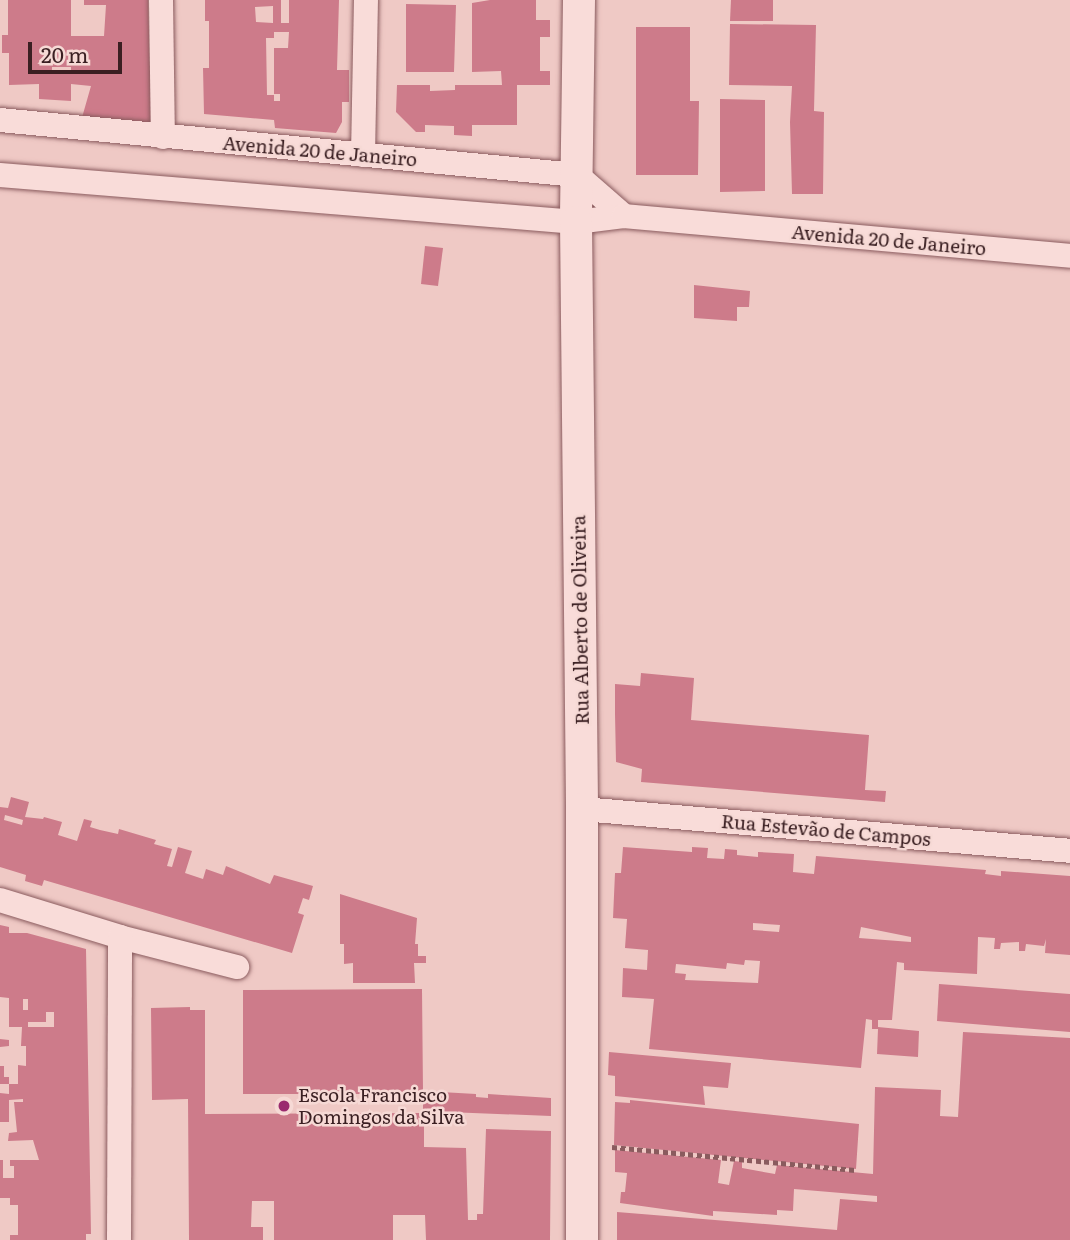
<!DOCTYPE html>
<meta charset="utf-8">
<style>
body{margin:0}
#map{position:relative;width:1070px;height:1240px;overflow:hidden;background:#efc9c5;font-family:Literata,serif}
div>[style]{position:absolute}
.building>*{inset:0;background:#cd7b8a}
.path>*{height:4.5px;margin-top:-2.25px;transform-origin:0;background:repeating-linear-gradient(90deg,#8a5b5e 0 5px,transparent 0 8.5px)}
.roads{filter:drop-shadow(0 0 2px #8a5b5e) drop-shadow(0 0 2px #8a5b5e)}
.minor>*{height:24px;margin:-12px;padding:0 12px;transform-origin:12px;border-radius:12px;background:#f9dcd9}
.tertiary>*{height:32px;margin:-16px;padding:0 16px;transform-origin:16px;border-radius:16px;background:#f9dcd9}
.dots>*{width:19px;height:19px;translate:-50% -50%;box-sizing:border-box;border:4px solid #f6d9d5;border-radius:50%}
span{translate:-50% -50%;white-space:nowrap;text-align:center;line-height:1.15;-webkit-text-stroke:5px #f6d9d5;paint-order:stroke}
.street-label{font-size:19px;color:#3a1f22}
.poi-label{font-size:19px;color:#3a1f22}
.left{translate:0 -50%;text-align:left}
.scale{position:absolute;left:28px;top:42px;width:94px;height:32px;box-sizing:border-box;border:4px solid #3a1f22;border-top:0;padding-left:9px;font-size:21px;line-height:24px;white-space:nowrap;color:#3a1f22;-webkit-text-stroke:5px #f6d9d5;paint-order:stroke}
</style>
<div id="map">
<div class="building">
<div style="clip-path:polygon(evenodd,8px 0,71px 0,71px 36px,104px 36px,106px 5px,84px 5px,84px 0,148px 0,152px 130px,79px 128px,91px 86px,71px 84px,71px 101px,39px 99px,39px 84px,9px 85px,9px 53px,2px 53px,2px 35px,8px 35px,8px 0,52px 67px,71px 67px,71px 70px,52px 70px,52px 67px)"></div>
<div style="clip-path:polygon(evenodd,205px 0,281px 0,281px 23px,289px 23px,289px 0,339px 0,337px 70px,349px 70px,349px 102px,342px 102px,342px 122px,336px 133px,275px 128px,274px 120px,204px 114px,203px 68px,209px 68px,209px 21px,205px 21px,205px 0,273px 6px,273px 23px,256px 22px,255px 7px,273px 6px,205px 0,274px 32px,289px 32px,288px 48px,274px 48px,274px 94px,280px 94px,280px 101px,274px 101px,274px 95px,267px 95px,266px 38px,274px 38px,274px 32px)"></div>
<div style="clip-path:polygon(490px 0,536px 0,536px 20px,550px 20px,550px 37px,540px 37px,540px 71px,550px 71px,550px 85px,517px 85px,517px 125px,472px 125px,472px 136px,454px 135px,454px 126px,425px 125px,425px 132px,416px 132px,396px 112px,397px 85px,430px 85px,430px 91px,455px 90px,455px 85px,502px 85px,501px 71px,472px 72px,472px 3px)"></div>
<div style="clip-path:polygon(731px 0,773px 0,773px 21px,730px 21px)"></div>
<div style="clip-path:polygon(406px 4px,456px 5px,454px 72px,406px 72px)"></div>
<div style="clip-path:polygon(730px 24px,816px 25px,814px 111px,824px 112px,823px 194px,792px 194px,790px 122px,792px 86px,729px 85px)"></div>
<div style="clip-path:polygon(636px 27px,690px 27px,690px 101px,699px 101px,698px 175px,636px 175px)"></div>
<div style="clip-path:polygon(720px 99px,765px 100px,765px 191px,720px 192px)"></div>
<div style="clip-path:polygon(425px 246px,443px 248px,438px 286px,421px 284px)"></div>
<div style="clip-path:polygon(694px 285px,750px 291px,749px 307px,737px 307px,737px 321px,694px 318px)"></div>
<div style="clip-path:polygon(641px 673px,694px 678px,691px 720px,869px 735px,865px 790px,886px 791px,885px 802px,641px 782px,642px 769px,616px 762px,615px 714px,615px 684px,640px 686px)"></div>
<div style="clip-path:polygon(evenodd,11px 797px,29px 802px,25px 817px,43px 819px,44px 817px,62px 822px,58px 835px,77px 841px,84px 819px,92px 821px,90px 827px,100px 830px,118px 834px,119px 829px,156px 840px,154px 844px,172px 849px,167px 866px,172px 867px,178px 847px,192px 851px,185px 873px,203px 879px,206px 869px,223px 875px,226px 866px,270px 884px,274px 875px,313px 886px,309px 900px,303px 898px,298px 913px,304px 915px,292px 953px,44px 880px,42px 886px,25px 881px,26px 875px,0 867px,0 807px,8px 808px,11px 797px,5px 815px,23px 820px,22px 825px,4px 820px,5px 815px)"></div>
<div style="clip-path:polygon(evenodd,623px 847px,692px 852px,692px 847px,708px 848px,707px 858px,724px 859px,725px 849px,737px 850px,737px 855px,758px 857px,758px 852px,794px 854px,793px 872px,814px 874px,816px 856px,986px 870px,985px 874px,1001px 876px,1001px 871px,1070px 876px,1070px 955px,1045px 953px,1046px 939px,1044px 946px,1026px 944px,1025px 951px,1019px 951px,1019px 942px,1001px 943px,1000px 949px,994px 949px,995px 938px,978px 937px,977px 974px,904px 970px,904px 963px,897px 962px,892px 1020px,878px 1020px,878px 1027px,919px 1031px,918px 1057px,877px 1054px,878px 1029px,872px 1029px,872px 1020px,866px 1019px,861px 1068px,649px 1049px,654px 999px,622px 997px,623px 968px,647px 970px,648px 950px,625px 948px,627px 919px,613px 918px,615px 873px,621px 873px,623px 847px,753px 923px,780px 925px,779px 932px,753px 930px,753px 923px,623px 847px,861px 927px,911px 937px,911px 942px,859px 938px,861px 927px,623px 847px,745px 960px,760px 961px,758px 983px,685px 980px,686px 974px,675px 973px,676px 964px,726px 969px,727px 963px,744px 965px,745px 960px)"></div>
<div style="clip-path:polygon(340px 894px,417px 918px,415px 944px,418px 944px,418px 956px,426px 956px,426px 963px,414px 963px,415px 983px,353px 983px,353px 963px,344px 964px,344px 944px,340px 944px)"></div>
<div style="clip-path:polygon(evenodd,0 925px,9px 927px,9px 933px,27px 933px,86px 949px,91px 1234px,86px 1234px,86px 1240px,10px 1240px,10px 1235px,18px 1235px,18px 1205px,10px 1205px,10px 1198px,0 1198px,0 1160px,3px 1160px,3px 1178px,14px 1178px,14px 1166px,10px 1166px,10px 1160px,39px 1160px,33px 1140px,8px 1141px,9px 1133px,17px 1132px,14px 1102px,23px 1102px,23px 1099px,9px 1100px,9px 1122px,0 1122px,0 1093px,9px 1094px,9px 1084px,18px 1084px,18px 1065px,26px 1066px,26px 1046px,21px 1046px,22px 1027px,9px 1027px,9px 998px,0 997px,0 925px,23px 999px,28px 999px,28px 1010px,23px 1010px,23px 999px,0 925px,46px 1012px,54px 1012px,54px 1027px,28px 1027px,28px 1022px,46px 1022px,46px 1012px)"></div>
<div style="clip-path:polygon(939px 984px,1070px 994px,1070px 1032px,937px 1021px)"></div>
<div style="clip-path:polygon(422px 989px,423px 1091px,476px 1094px,476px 1097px,488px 1098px,488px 1094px,551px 1098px,551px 1116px,423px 1111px,423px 1094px,243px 1094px,243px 990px)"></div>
<div style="clip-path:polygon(190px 1007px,190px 1010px,205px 1010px,205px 1114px,424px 1113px,424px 1147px,466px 1148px,468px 1220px,477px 1220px,477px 1214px,483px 1214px,486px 1129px,551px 1131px,550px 1240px,426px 1240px,425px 1215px,393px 1215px,393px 1240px,274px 1240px,274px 1201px,252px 1201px,251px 1227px,263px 1227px,263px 1240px,189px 1240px,188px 1099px,152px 1100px,151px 1008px)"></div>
<div style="clip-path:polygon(963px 1032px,1070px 1038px,1070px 1240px,617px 1240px,617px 1212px,837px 1230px,840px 1199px,877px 1202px,877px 1196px,794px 1189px,793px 1211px,777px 1210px,777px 1215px,713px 1211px,713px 1216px,620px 1203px,621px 1192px,625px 1192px,627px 1173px,615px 1172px,615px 1150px,721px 1160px,718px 1183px,729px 1185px,734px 1161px,742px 1162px,742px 1168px,775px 1174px,777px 1165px,873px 1174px,875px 1087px,941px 1090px,940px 1116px,958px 1117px)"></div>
<div style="clip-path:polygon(0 1039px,9px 1040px,9px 1046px,0 1047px)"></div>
<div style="clip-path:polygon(609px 1052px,731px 1063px,728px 1088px,703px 1086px,705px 1105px,615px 1096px,615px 1076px,608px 1075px)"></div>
<div style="clip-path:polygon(0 1066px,4px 1066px,4px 1077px,9px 1077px,9px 1084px,0 1084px)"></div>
<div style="clip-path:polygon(630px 1100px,859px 1124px,856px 1169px,614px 1145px,615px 1102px,630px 1103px)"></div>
</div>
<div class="path">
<div style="left:612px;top:1147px;width:244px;rotate:5.4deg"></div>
</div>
<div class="roads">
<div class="minor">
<div style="left:161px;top:0;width:137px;rotate:89.2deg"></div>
<div style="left:0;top:120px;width:580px;rotate:5.45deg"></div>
<div style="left:577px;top:175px;width:62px;rotate:41.1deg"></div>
<div style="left:363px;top:155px;width:155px;rotate:-88.9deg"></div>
<div style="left:0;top:175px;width:578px;rotate:4.66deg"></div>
<div style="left:576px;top:222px;width:48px;rotate:-7.1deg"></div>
<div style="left:624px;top:216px;width:448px;rotate:5.1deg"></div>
<div style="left:582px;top:809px;width:490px;rotate:4.9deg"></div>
<div style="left:0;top:900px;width:126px;rotate:17.1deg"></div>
<div style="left:120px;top:937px;width:121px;rotate:14.4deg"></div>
<div style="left:119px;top:1240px;width:303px;rotate:-89.8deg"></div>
</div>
<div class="tertiary">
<div style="left:579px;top:0;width:222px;rotate:90.8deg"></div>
<div style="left:576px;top:222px;width:587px;rotate:89.41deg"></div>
<div style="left:582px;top:809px;width:431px;rotate:90deg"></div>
</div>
</div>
<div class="dots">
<div style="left:284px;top:1106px;background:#9a2a6e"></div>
</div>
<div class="street-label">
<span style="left:320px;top:151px;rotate:5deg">Avenida 20 de Janeiro</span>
<span style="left:889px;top:240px;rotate:5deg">Avenida 20 de Janeiro</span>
<span style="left:580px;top:620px;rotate:-91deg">Rua Alberto de Oliveira</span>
<span style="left:826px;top:830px;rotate:5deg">Rua Estevão de Campos</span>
</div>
<div class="poi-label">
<span class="left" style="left:298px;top:1106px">Escola Francisco<br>Domingos da Silva</span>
</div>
<div class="scale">20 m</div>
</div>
